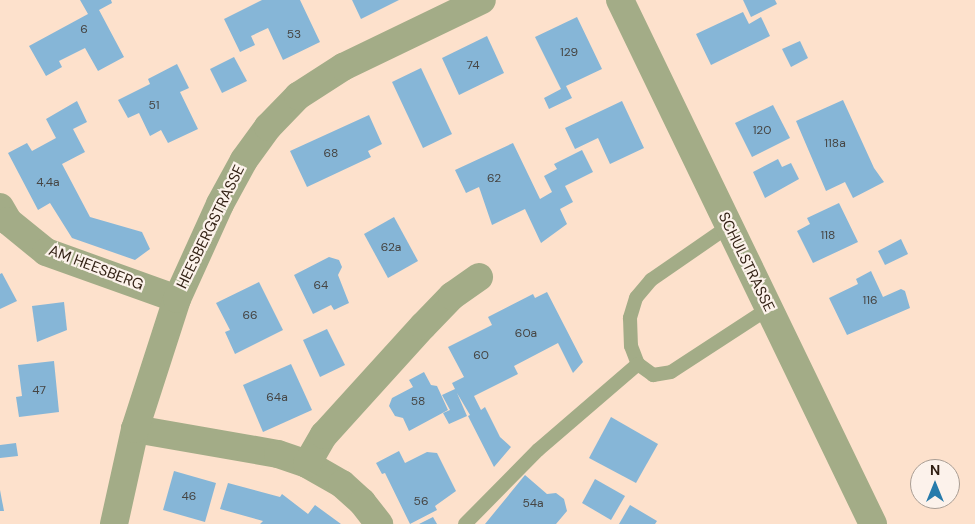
<!DOCTYPE html>
<style>
body{margin:0}
#map{position:relative;width:975px;height:524px;overflow:hidden;background:#fde1cc;font-family:"DM Sans",sans-serif}
div>[style]{position:absolute}
.building>*{inset:0;background:#86b6d7}
.service>*{height:14px;margin:-7px;padding:0 7px;transform-origin:7px;border-radius:7px;background:#a3ac87}
.minor>*{height:28px;margin:-14px;padding:0 14px;transform-origin:14px;border-radius:14px;background:#a3ac87}
.tertiary>*{height:28px;margin:-14px;padding:0 14px;transform-origin:14px;border-radius:14px;background:#a3ac87}
span{translate:-50% -50%;white-space:nowrap;text-align:center;line-height:1.15;-webkit-text-stroke:4.5px #fcf2eb;paint-order:stroke}
.number-label{font-size:12px;color:#464543}
.number-label span{-webkit-text-stroke-width:0}
.street-label{font-size:15px;color:#301f12}
.north{position:absolute;left:910px;top:459px;width:50px;height:50px;box-sizing:border-box;background:#fcf2eb;border:1px solid #aa9e94;border-radius:50%;rotate:0deg;font-size:14px;font-weight:700;line-height:20px;text-align:center;color:#301f12}
.north::after{content:'';display:block;margin:auto;width:18px;height:22px;background:#277bab;clip-path:polygon(50% 0,100% 100%,50% 72%,0 100%)}
</style>
<div id="map">
<div class="building">
<div style="clip-path:polygon(80px 0,111px 0,112px 3px,99px 10px,124px 57px,98px 71px,85px 48px,59px 61px,62px 67px,46px 76px,29px 46px,88px 14px)"></div>
<div style="clip-path:polygon(262px 0,300px 0,320px 42px,283px 60px,268px 28px,251px 36px,255px 45px,240px 52px,224px 19px)"></div>
<div style="clip-path:polygon(352px 0,399px 0,361px 19px)"></div>
<div style="clip-path:polygon(743px 0,775px 0,777px 4px,751px 17px)"></div>
<div style="clip-path:polygon(743px 12px,749px 24px,761px 17px,770px 36px,711px 65px,696px 34px)"></div>
<div style="clip-path:polygon(577px 17px,602px 69px,566px 86px,572px 98px,549px 109px,544px 98px,561px 89px,535px 37px)"></div>
<div style="clip-path:polygon(487px 36px,504px 73px,459px 95px,442px 58px)"></div>
<div style="clip-path:polygon(800px 41px,808px 58px,791px 67px,782px 49px)"></div>
<div style="clip-path:polygon(234px 57px,247px 81px,222px 93px,210px 69px)"></div>
<div style="clip-path:polygon(177px 64px,189px 88px,180px 92px,198px 129px,168px 143px,161px 130px,150px 136px,139px 113px,128px 118px,118px 100px,150px 84px,148px 79px)"></div>
<div style="clip-path:polygon(421px 68px,452px 134px,423px 148px,392px 82px)"></div>
<div style="clip-path:polygon(843px 100px,874px 168px,884px 182px,853px 198px,845px 182px,826px 191px,796px 121px)"></div>
<div style="clip-path:polygon(77px 101px,87px 122px,73px 129px,85px 152px,62px 164px,90px 217px,142px 232px,150px 249px,135px 260px,72px 238px,50px 203px,38px 210px,8px 153px,27px 143px,32px 151px,56px 138px,46px 119px)"></div>
<div style="clip-path:polygon(622px 101px,644px 148px,610px 164px,598px 138px,575px 149px,565px 128px)"></div>
<div style="clip-path:polygon(773px 105px,790px 138px,752px 157px,735px 123px)"></div>
<div style="clip-path:polygon(369px 115px,382px 144px,368px 151px,371px 157px,307px 187px,290px 151px)"></div>
<div style="clip-path:polygon(513px 143px,540px 199px,552px 192px,544px 176px,557px 169px,554px 164px,582px 150px,593px 172px,565px 186px,573px 202px,560px 209px,567px 224px,541px 243px,525px 209px,492px 225px,479px 187px,466px 193px,455px 170px)"></div>
<div style="clip-path:polygon(778px 159px,782px 167px,791px 163px,799px 179px,765px 198px,753px 172px)"></div>
<div style="clip-path:polygon(839px 203px,858px 242px,813px 263px,797px 231px,810px 224px,807px 218px)"></div>
<div style="clip-path:polygon(394px 217px,418px 261px,388px 278px,364px 234px)"></div>
<div style="clip-path:polygon(901px 239px,908px 254px,885px 265px,878px 251px)"></div>
<div style="clip-path:polygon(329px 257px,339px 260px,342px 267px,338px 275px,349px 303px,334px 310px,331px 305px,313px 314px,294px 275px)"></div>
<div style="clip-path:polygon(871px 271px,883px 297px,901px 289px,905px 291px,910px 308px,847px 335px,829px 298px,858px 284px,856px 279px)"></div>
<div style="clip-path:polygon(2px 273px,17px 301px,0 309px,0 274px)"></div>
<div style="clip-path:polygon(259px 282px,283px 330px,235px 354px,225px 332px,230px 330px,216px 303px)"></div>
<div style="clip-path:polygon(547px 292px,583px 362px,573px 373px,558px 343px,514px 366px,518px 374px,474px 396px,481px 410px,485px 407px,500px 437px,511px 447px,494px 467px,468px 416px,470px 415px,457px 393px,467px 416px,449px 424px,443px 413px,450px 410px,442px 395px,455px 389px,452px 383px,464px 377px,448px 347px,492px 325px,488px 317px,533px 294px,535px 298px)"></div>
<div style="clip-path:polygon(64px 302px,67px 330px,37px 342px,32px 306px)"></div>
<div style="clip-path:polygon(327px 329px,345px 365px,320px 377px,303px 340px)"></div>
<div style="clip-path:polygon(54px 361px,59px 412px,19px 417px,16px 397px,22px 396px,18px 365px)"></div>
<div style="clip-path:polygon(291px 364px,312px 410px,263px 432px,243px 385px)"></div>
<div style="clip-path:polygon(424px 372px,431px 385px,437px 386px,448px 410px,409px 431px,403px 418px,395px 416px,389px 406px,392px 398px,413px 387px,409px 380px)"></div>
<div style="clip-path:polygon(611px 417px,658px 444px,636px 483px,589px 458px)"></div>
<div style="clip-path:polygon(16px 443px,18px 456px,0 458px,0 445px)"></div>
<div style="clip-path:polygon(399px 451px,405px 463px,427px 452px,437px 453px,456px 491px,435px 506px,437px 510px,410px 524px,385px 473px,382px 474px,376px 463px)"></div>
<div style="clip-path:polygon(174px 471px,216px 483px,205px 522px,163px 510px)"></div>
<div style="clip-path:polygon(525px 475px,547px 494px,556px 493px,564px 499px,567px 511px,556px 524px,485px 524px)"></div>
<div style="clip-path:polygon(595px 479px,625px 496px,611px 520px,582px 503px)"></div>
<div style="clip-path:polygon(228px 483px,280px 497px,282px 494px,308px 514px,315px 505px,341px 524px,260px 524px,263px 521px,220px 509px)"></div>
<div style="clip-path:polygon(0 490px,4px 511px,0 511px)"></div>
<div style="clip-path:polygon(630px 505px,657px 521px,655px 524px,619px 524px)"></div>
<div style="clip-path:polygon(433px 517px,437px 524px,419px 524px)"></div>
</div>
<div class="service">
<div style="left:729px;top:226px;width:95px;rotate:145.3deg"></div>
<div style="left:651px;top:280px;width:23px;rotate:130deg"></div>
<div style="left:636px;top:298px;width:21px;rotate:107deg"></div>
<div style="left:630px;top:318px;width:28px;rotate:88deg"></div>
<div style="left:631px;top:346px;width:19px;rotate:69deg"></div>
<div style="left:638px;top:364px;width:19px;rotate:36deg"></div>
<div style="left:653px;top:375px;width:18px;rotate:-9deg"></div>
<div style="left:671px;top:372px;width:117px;rotate:-33.1deg"></div>
<div style="left:465px;top:524px;width:104px;rotate:-45.4deg"></div>
<div style="left:538px;top:450px;width:132px;rotate:-40.7deg"></div>
</div>
<div class="minor">
<div style="left:0;top:207px;width:16px;rotate:60deg"></div>
<div style="left:8px;top:221px;width:49px;rotate:39.2deg"></div>
<div style="left:46px;top:252px;width:139px;rotate:19.7deg"></div>
<div style="left:135px;top:429px;width:145px;rotate:9.9deg"></div>
<div style="left:278px;top:454px;width:31px;rotate:19deg"></div>
<div style="left:307px;top:464px;width:40px;rotate:29.7deg"></div>
<div style="left:342px;top:484px;width:27px;rotate:42deg"></div>
<div style="left:362px;top:502px;width:28px;rotate:52deg"></div>
<div style="left:307px;top:464px;width:34px;rotate:-60deg"></div>
<div style="left:324px;top:435px;width:147px;rotate:-47.8deg"></div>
<div style="left:423px;top:326px;width:42px;rotate:-46deg"></div>
<div style="left:452px;top:296px;width:33px;rotate:-35deg"></div>
<div style="left:114px;top:524px;width:97px;rotate:-77.5deg"></div>
<div style="left:135px;top:429px;width:137px;rotate:-72.1deg"></div>
<div style="left:177px;top:299px;width:104px;rotate:-65.6deg"></div>
<div style="left:220px;top:204px;width:50px;rotate:-61.4deg"></div>
<div style="left:244px;top:160px;width:41px;rotate:-54deg"></div>
<div style="left:268px;top:127px;width:43px;rotate:-45.9deg"></div>
<div style="left:298px;top:96px;width:54px;rotate:-32.8deg"></div>
<div style="left:343px;top:67px;width:154px;rotate:-25.7deg"></div>
</div>
<div class="tertiary">
<div style="left:620px;top:0;width:582px;rotate:64.23deg"></div>
</div>
<div class="number-label">
<span style="left:84px;top:30px">6</span>
<span style="left:294px;top:35px">53</span>
<span style="left:569px;top:53px">129</span>
<span style="left:473px;top:66px">74</span>
<span style="left:154px;top:106px">51</span>
<span style="left:762px;top:131px">120</span>
<span style="left:835px;top:144px">118a</span>
<span style="left:331px;top:154px">68</span>
<span style="left:494px;top:179px">62</span>
<span style="left:48px;top:183px">4,4a</span>
<span style="left:828px;top:236px">118</span>
<span style="left:391px;top:248px">62a</span>
<span style="left:321px;top:286px">64</span>
<span style="left:870px;top:301px">116</span>
<span style="left:250px;top:316px">66</span>
<span style="left:526px;top:334px">60a</span>
<span style="left:481px;top:356px">60</span>
<span style="left:39px;top:391px">47</span>
<span style="left:277px;top:398px">64a</span>
<span style="left:418px;top:402px">58</span>
<span style="left:189px;top:497px">46</span>
<span style="left:421px;top:502px">56</span>
<span style="left:533px;top:504px">54a</span>
</div>
<div class="street-label">
<span style="left:211px;top:227px;rotate:-64deg">HEESBERGSTRASSE</span>
<span style="left:746px;top:262px;rotate:64deg">SCHULSTRASSE</span>
<span style="left:96px;top:268px;rotate:21deg">AM HEESBERG</span>
</div>
<div class="north">N</div>
</div>
